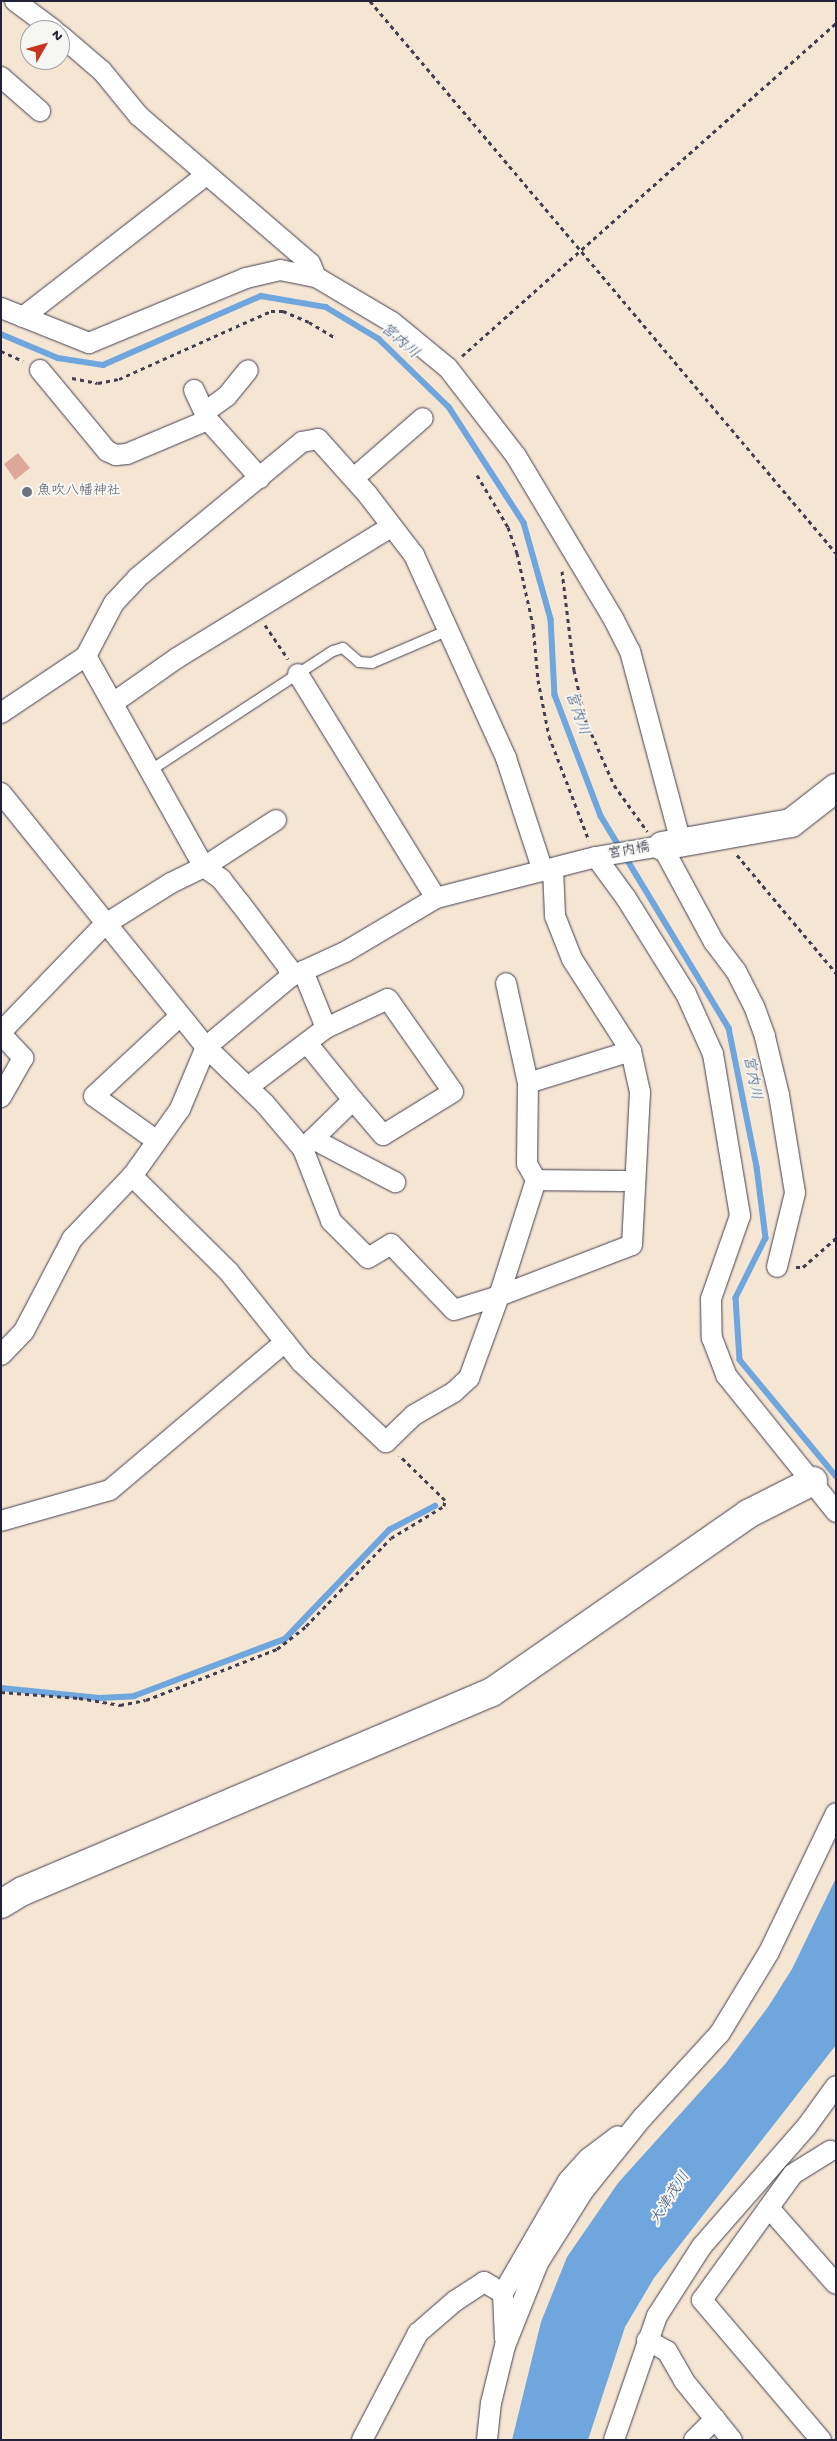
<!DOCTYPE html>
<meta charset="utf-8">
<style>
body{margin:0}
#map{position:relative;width:837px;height:2441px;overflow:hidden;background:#f5e6d3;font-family:"Gochi Hand","Klee One",sans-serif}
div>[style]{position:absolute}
.water>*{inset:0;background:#6fa6dd}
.stream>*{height:5.5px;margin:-2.75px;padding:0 2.75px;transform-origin:2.75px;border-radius:2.75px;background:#6fa6dd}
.building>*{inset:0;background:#dea899}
.path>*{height:3px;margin-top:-1.5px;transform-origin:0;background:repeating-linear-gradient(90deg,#423f52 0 4px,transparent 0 8px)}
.roads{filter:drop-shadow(0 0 1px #423f52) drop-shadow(0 0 1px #423f52)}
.lane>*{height:10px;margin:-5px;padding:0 5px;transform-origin:5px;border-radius:5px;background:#fff}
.street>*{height:20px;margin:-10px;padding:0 10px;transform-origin:10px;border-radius:10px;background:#fff}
.secondary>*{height:28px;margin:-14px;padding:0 14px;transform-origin:14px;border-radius:14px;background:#fff}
.dots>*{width:14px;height:14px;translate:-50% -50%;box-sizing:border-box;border:2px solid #f6f6f2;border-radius:50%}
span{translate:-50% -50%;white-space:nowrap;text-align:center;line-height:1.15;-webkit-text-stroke:4px #f6f6f2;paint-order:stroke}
.worship-label{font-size:14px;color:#5b616d}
.left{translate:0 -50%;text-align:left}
.street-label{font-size:14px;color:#22223b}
.water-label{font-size:15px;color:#41577c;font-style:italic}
.frame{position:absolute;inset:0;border:2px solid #22223b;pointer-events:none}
.north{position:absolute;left:20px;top:20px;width:50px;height:50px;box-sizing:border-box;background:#f6f6f2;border:1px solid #a1a1a9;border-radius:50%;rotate:52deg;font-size:14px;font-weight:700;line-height:20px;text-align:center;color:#22223b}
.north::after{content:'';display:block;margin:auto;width:18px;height:22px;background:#c8321e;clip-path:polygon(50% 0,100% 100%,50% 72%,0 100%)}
</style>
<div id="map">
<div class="water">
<div style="clip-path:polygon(836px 1878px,836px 2045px,654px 2278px,625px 2327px,588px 2440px,512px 2440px,541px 2322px,567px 2257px,618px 2183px,726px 2063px,768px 2007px,792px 1969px)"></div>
</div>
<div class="stream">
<div style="left:1px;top:334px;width:62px;rotate:22.8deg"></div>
<div style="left:58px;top:358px;width:46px;rotate:8.8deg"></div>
<div style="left:103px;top:365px;width:172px;rotate:-23.6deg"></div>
<div style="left:261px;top:296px;width:66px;rotate:9.6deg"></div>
<div style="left:326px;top:307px;width:62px;rotate:31.1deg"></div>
<div style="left:379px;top:339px;width:98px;rotate:44.2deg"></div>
<div style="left:449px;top:407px;width:138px;rotate:57.1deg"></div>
<div style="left:524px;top:523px;width:100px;rotate:74.3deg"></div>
<div style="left:551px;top:619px;width:76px;rotate:87deg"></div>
<div style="left:555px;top:695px;width:129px;rotate:69.2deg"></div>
<div style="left:601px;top:816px;width:248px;rotate:58.9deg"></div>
<div style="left:729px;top:1028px;width:142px;rotate:78.6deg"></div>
<div style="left:757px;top:1167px;width:72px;rotate:82.8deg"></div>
<div style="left:766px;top:1238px;width:67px;rotate:116.6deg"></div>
<div style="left:736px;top:1298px;width:62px;rotate:86.3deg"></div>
<div style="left:740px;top:1360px;width:151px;rotate:50.4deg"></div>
<div style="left:1px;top:1688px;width:99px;rotate:5.8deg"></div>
<div style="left:99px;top:1698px;width:35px;rotate:-3deg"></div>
<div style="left:134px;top:1696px;width:161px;rotate:-20.7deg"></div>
<div style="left:285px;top:1639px;width:151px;rotate:-46.3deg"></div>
<div style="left:389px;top:1530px;width:52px;rotate:-27.6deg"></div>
</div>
<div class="building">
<div style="clip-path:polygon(18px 453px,30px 468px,15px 480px,4px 464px)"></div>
</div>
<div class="path">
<div style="left:370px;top:1px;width:722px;rotate:49.83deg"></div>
<div style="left:1px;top:351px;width:24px;rotate:24deg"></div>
<div style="left:462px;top:356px;width:501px;rotate:-41.68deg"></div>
<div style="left:72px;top:378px;width:26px;rotate:11deg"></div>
<div style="left:98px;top:383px;width:21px;rotate:-11deg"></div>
<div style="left:119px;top:379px;width:167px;rotate:-24.1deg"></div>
<div style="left:271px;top:311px;width:12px"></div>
<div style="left:283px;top:311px;width:28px;rotate:23deg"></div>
<div style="left:309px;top:322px;width:31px;rotate:31deg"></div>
<div style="left:477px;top:475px;width:61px;rotate:59.2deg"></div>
<div style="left:508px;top:527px;width:28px;rotate:71deg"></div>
<div style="left:517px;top:553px;width:74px;rotate:77.5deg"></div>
<div style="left:533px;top:625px;width:55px;rotate:84.8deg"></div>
<div style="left:538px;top:680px;width:57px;rotate:78.9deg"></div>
<div style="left:549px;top:736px;width:112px;rotate:69.1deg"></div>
<div style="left:562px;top:571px;width:100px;rotate:83.1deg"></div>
<div style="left:574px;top:670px;width:50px;rotate:77.3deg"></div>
<div style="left:585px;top:719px;width:72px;rotate:66.3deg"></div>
<div style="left:614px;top:785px;width:57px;rotate:54.3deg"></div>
<div style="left:265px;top:625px;width:41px;rotate:55.9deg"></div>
<div style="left:737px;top:855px;width:154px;rotate:50deg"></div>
<div style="left:796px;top:1267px;width:7px"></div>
<div style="left:803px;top:1267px;width:44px;rotate:-41.3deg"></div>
<div style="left:1px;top:1692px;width:78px;rotate:4.4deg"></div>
<div style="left:79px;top:1698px;width:42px;rotate:9.7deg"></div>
<div style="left:120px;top:1705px;width:26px;rotate:-11deg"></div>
<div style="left:146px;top:1700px;width:141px;rotate:-21.3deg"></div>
<div style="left:277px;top:1649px;width:37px;rotate:-38deg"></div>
<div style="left:306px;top:1626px;width:122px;rotate:-46deg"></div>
<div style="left:391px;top:1538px;width:62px;rotate:-31.1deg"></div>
<div style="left:444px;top:1506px;width:6px;rotate:-81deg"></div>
<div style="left:445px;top:1500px;width:64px;rotate:-135.6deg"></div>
</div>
<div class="roads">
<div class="lane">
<div style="left:151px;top:770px;width:217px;rotate:-33.2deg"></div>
<div style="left:333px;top:651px;width:10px;rotate:-17deg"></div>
<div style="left:343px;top:648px;width:21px;rotate:41deg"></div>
<div style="left:359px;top:662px;width:13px;rotate:4deg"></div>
<div style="left:372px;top:663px;width:84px;rotate:-23.2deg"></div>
</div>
<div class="street">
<div style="left:15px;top:1px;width:49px;rotate:36.6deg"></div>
<div style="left:60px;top:35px;width:55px;rotate:40.6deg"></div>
<div style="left:102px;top:71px;width:58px;rotate:50.6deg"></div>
<div style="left:139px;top:116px;width:225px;rotate:40.7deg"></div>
<div style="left:310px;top:263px;width:15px;rotate:67deg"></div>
<div style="left:1px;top:77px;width:52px;rotate:41.1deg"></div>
<div style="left:1px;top:308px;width:95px;rotate:21.7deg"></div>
<div style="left:89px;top:343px;width:170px;rotate:-22.5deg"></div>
<div style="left:246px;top:278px;width:35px;rotate:-13deg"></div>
<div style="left:280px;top:270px;width:37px;rotate:11deg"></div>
<div style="left:316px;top:277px;width:88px;rotate:30.6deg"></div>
<div style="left:392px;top:322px;width:72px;rotate:39.4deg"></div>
<div style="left:448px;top:368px;width:111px;rotate:52.3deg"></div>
<div style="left:516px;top:456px;width:191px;rotate:59.1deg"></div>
<div style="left:614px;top:620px;width:35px;rotate:63deg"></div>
<div style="left:630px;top:651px;width:199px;rotate:75.1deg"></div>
<div style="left:23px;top:317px;width:232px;rotate:-37.8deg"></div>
<div style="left:40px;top:370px;width:105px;rotate:50.4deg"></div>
<div style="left:107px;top:451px;width:10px;rotate:24deg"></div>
<div style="left:116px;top:455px;width:11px;rotate:-5deg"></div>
<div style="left:127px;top:454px;width:88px;rotate:-22.8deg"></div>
<div style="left:194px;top:390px;width:33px;rotate:65deg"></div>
<div style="left:208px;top:420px;width:78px;rotate:48.1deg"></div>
<div style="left:205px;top:412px;width:27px;rotate:-36deg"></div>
<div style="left:227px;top:396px;width:33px;rotate:-51deg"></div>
<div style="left:354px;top:478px;width:91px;rotate:-41deg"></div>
<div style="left:86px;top:656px;width:242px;rotate:60.8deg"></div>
<div style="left:204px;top:867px;width:21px;rotate:35deg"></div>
<div style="left:221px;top:879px;width:31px;rotate:52deg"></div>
<div style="left:240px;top:903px;width:80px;rotate:53.1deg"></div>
<div style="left:288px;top:967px;width:10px;rotate:79deg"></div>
<div style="left:298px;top:674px;width:263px;rotate:58.4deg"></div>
<div style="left:113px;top:703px;width:78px;rotate:-35.1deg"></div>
<div style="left:177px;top:658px;width:252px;rotate:-31.5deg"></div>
<div style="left:1px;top:713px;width:102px;rotate:-33.8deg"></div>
<div style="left:86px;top:656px;width:60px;rotate:-62.2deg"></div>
<div style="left:114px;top:603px;width:34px;rotate:-47deg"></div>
<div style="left:137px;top:578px;width:214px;rotate:-39.5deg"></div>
<div style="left:302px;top:442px;width:16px;rotate:-11deg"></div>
<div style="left:318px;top:439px;width:75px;rotate:48.2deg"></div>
<div style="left:368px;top:495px;width:76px;rotate:52.5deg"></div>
<div style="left:414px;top:555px;width:223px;rotate:65.6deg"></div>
<div style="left:506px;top:758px;width:119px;rotate:71.9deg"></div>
<div style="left:1px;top:793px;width:326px;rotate:51.1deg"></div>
<div style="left:206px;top:1047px;width:82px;rotate:44deg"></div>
<div style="left:265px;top:1104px;width:59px;rotate:49.8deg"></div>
<div style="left:303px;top:1149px;width:77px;rotate:68.7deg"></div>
<div style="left:331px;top:1221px;width:52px;rotate:45deg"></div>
<div style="left:368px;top:1258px;width:27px;rotate:-31deg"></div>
<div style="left:391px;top:1244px;width:91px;rotate:46.3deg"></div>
<div style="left:454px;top:1310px;width:47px;rotate:-17.3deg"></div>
<div style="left:499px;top:1296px;width:142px;rotate:-21deg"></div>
<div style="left:632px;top:1245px;width:153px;rotate:-87deg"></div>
<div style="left:640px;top:1092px;width:42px;rotate:-102.4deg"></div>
<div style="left:631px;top:1051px;width:109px;rotate:-122.7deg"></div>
<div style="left:572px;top:959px;width:46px;rotate:-111.6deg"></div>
<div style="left:555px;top:916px;width:47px;rotate:-92.4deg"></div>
<div style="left:596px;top:857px;width:51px;rotate:53.8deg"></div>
<div style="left:626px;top:898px;width:113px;rotate:58deg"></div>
<div style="left:686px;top:994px;width:66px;rotate:65.8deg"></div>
<div style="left:713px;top:1054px;width:164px;rotate:80.5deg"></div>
<div style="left:740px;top:1216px;width:88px;rotate:109.3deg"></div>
<div style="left:711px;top:1299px;width:39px;rotate:89deg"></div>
<div style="left:712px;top:1338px;width:40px;rotate:69deg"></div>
<div style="left:726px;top:1375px;width:176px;rotate:51.2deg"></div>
<div style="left:303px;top:971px;width:61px;rotate:68deg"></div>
<div style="left:1px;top:1032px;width:149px;rotate:-46.1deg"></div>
<div style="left:104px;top:925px;width:79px;rotate:-32.1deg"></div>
<div style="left:171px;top:883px;width:37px;rotate:-26deg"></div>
<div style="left:204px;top:867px;width:86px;rotate:-33.1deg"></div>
<div style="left:1px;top:1034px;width:33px;rotate:47deg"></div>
<div style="left:23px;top:1058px;width:45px;rotate:119.4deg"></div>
<div style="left:307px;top:1043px;width:73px;rotate:51.1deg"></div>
<div style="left:528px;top:1083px;width:108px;rotate:-17.3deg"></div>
<div style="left:248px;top:1087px;width:98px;rotate:-37.1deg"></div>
<div style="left:326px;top:1028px;width:68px;rotate:-25.1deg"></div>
<div style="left:388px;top:999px;width:113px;rotate:55deg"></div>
<div style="left:453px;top:1092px;width:82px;rotate:148.4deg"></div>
<div style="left:383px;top:1135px;width:46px;rotate:-130.6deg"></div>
<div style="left:353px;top:1100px;width:70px;rotate:135.6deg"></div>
<div style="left:313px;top:1139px;width:93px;rotate:27.7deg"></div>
<div style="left:157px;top:1141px;width:77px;rotate:-144.5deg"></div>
<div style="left:94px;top:1096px;width:117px;rotate:-42.9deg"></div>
<div style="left:132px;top:1176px;width:136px;rotate:44.7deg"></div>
<div style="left:229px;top:1272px;width:115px;rotate:51.3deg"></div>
<div style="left:301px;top:1362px;width:117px;rotate:43.3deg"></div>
<div style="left:386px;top:1442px;width:39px;rotate:-44deg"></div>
<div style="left:414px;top:1415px;width:46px;rotate:-29.9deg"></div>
<div style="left:454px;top:1392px;width:21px;rotate:-43deg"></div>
<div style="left:469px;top:1378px;width:87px;rotate:-69.9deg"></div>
<div style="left:499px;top:1296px;width:122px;rotate:-72.3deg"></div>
<div style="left:536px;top:1180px;width:18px;rotate:-119deg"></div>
<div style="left:527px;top:1164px;width:81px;rotate:-89.3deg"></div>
<div style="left:528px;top:1083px;width:102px;rotate:-102.4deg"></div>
<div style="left:536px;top:1180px;width:99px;rotate:0.6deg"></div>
<div style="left:1px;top:1355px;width:33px;rotate:-46deg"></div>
<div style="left:24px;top:1331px;width:104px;rotate:-62.4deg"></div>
<div style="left:72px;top:1239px;width:88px;rotate:-46.4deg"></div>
<div style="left:133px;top:1175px;width:81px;rotate:-54.5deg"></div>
<div style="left:180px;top:1109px;width:67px;rotate:-67.2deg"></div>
<div style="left:206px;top:1047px;width:109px;rotate:-39.8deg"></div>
<div style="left:290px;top:977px;width:60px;rotate:-24.4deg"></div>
<div style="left:345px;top:952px;width:106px;rotate:-30.7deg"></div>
<div style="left:436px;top:898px;width:165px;rotate:-14.4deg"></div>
<div style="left:596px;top:857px;width:67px;rotate:-9.5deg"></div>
<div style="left:662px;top:846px;width:109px;rotate:61.6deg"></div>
<div style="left:714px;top:942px;width:36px;rotate:53deg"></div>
<div style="left:736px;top:971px;width:39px;rotate:63deg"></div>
<div style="left:754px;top:1006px;width:33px;rotate:70deg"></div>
<div style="left:765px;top:1037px;width:60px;rotate:76.4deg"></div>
<div style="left:779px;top:1095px;width:99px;rotate:80.7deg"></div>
<div style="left:795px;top:1193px;width:76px;rotate:103.7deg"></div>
<div style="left:1px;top:1521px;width:113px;rotate:-15.9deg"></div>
<div style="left:110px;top:1490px;width:229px;rotate:-40.2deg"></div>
<div style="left:769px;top:2208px;width:101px;rotate:48.6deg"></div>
<div style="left:503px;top:2293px;width:129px;rotate:-59.9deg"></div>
<div style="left:568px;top:2181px;width:31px;rotate:-48deg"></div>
<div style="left:589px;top:2158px;width:36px;rotate:-37deg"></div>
<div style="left:647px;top:2340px;width:23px;rotate:29deg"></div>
<div style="left:667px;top:2351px;width:34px;rotate:60deg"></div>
<div style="left:684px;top:2381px;width:76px;rotate:50.9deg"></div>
<div style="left:362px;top:2440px;width:121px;rotate:-62.4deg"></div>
<div style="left:418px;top:2333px;width:49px;rotate:-40.9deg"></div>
<div style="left:455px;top:2301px;width:35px;rotate:-33deg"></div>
<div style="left:484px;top:2282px;width:22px;rotate:30deg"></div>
<div style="left:503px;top:2293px;width:46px;rotate:87.5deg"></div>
<div style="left:487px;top:2440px;width:37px;rotate:-84deg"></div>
<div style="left:491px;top:2403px;width:59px;rotate:-76.2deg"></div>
<div style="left:505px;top:2346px;width:89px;rotate:-68.3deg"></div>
<div style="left:538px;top:2263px;width:86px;rotate:-57.8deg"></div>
<div style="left:584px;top:2190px;width:94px;rotate:-51.1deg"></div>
<div style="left:643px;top:2117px;width:114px;rotate:-47.5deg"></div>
<div style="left:720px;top:2033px;width:95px;rotate:-58.8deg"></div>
<div style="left:769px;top:1952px;width:154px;rotate:-64.3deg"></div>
<div style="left:614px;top:2440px;width:131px;rotate:-70.9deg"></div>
<div style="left:657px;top:2316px;width:83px;rotate:-57.3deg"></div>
<div style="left:702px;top:2246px;width:159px;rotate:-48.8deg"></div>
<div style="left:807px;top:2126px;width:49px;rotate:-54.1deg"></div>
<div style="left:694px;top:2440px;width:30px;rotate:-45deg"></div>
<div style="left:821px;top:2440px;width:184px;rotate:-130.4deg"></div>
<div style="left:702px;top:2300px;width:155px;rotate:-54.2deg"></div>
<div style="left:793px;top:2174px;width:44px;rotate:-31.9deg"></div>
</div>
<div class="secondary">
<div style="left:662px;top:846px;width:131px;rotate:-10.1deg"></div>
<div style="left:791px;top:823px;width:57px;rotate:-37.9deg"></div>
<div style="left:1px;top:1904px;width:26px;rotate:-31deg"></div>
<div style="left:23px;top:1891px;width:509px;rotate:-22.99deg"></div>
<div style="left:492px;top:1692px;width:312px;rotate:-34.8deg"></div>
<div style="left:748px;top:1514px;width:73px;rotate:-26.9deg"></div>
</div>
</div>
<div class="dots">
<div style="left:27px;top:492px;background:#6b7280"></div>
</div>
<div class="worship-label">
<span class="left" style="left:37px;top:492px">魚吹八幡神社</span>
</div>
<div class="street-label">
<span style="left:629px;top:852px;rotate:-10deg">宮内橋</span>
</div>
<div class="water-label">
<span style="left:399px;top:342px;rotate:41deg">宮内川</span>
<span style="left:576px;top:714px;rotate:71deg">宮内川</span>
<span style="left:751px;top:1078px;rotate:79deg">宮内川</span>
<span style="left:671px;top:2199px;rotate:-57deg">大津茂川</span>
</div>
<div class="frame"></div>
<div class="north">N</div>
</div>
